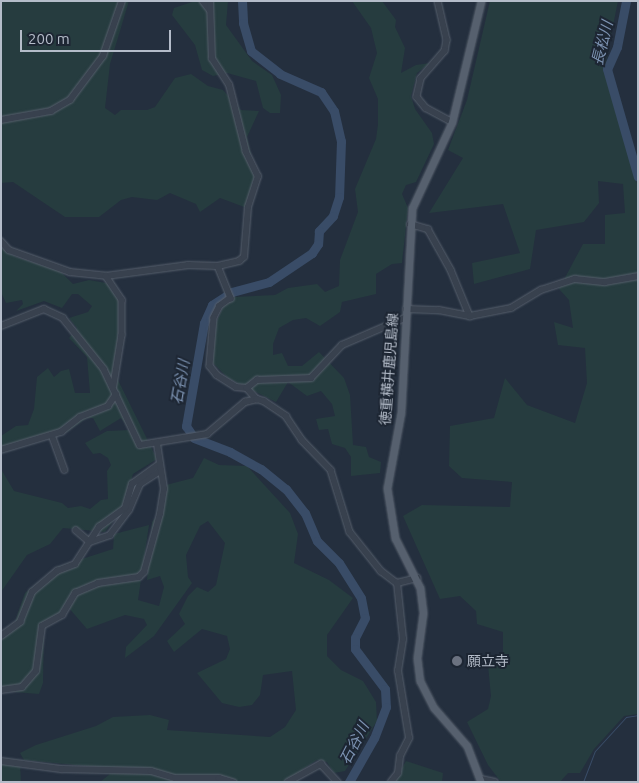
<!DOCTYPE html>
<meta charset="utf-8">
<style>
body{margin:0}
#map{position:relative;width:639px;height:783px;overflow:hidden;background:#242f3e;font-family:Ubuntu,"Noto Sans JP",sans-serif}
div>[style]{position:absolute}
.green>*{inset:0;background:#263c3f}
.stream>*{height:1px;margin:-0.5px;padding:0 0.5px;transform-origin:0.5px;border-radius:0.5px;background:#394c67}
.river>*{height:9px;margin:-4.5px;padding:0 4.5px;transform-origin:4.5px;border-radius:4.5px;background:#394c67}
.roads{filter:drop-shadow(0 0 1px #565f6c) drop-shadow(0 0 1px #565f6c)}
.minor>*{height:5.5px;margin:-2.75px;padding:0 2.75px;transform-origin:2.75px;border-radius:2.75px;background:#38414e}
.major>*{height:7px;margin:-3.5px;padding:0 3.5px;transform-origin:3.5px;border-radius:3.5px;background:#56606e}
.dots>*{width:14px;height:14px;translate:-50% -50%;box-sizing:border-box;border:2px solid #1d2633;border-radius:50%}
span{translate:-50% -50%;white-space:nowrap;text-align:center;line-height:1.15;-webkit-text-stroke:4px #1d2633;paint-order:stroke}
.street-label{font-size:14px;color:#b4bcc9}
.poi-label{font-size:14px;color:#b4bcc9}
.left{translate:0 -50%;text-align:left}
.water-label{font-size:15px;color:#7c92b1;font-style:italic}
.frame{position:absolute;inset:0;border:2px solid #b4bcc9;pointer-events:none}
.scale{position:absolute;left:20px;top:30px;width:151px;height:22px;box-sizing:border-box;border:2px solid #b4bcc9;border-top:0;padding-left:6px;font-size:15px;line-height:18px;white-space:nowrap;color:#b4bcc9;-webkit-text-stroke:4px #1d2633;paint-order:stroke}
</style>
<div id="map">
<div class="green">
<div style="clip-path:polygon(1px 1px,129px 1px,110px 64px,105px 108px,115px 115px,121px 110px,147px 110px,155px 107px,175px 78px,191px 74px,208px 86px,223px 90px,241px 110px,259px 111px,247px 137px,256px 176px,247px 208px,220px 198px,200px 212px,196px 204px,170px 193px,157px 200px,132px 197px,121px 200px,99px 217px,65px 217px,13px 182px,1px 183px)"></div>
<div style="clip-path:polygon(195px 1px,228px 1px,226px 25px,252px 61px,272px 75px,281px 95px,280px 113px,270px 113px,263px 108px,256px 81px,227px 73px,213px 76px,202px 70px,195px 45px,172px 15px,174px 8px)"></div>
<div style="clip-path:polygon(352px 1px,382px 1px,396px 20px,395px 27px,405px 48px,401px 73px,416px 65px,430px 63px,417px 73px,411px 96px,415px 109px,432px 133px,434px 144px,416px 182px,406px 185px,402px 194px,408px 208px,402px 263px,392px 264px,376px 274px,376px 294px,342px 302px,340px 312px,320px 326px,306px 318px,293px 320px,279px 328px,273px 344px,273px 355px,282px 353px,288px 366px,302px 366px,319px 352px,344px 378px,350px 395px,353px 445px,366px 447px,369px 457px,381px 462px,380px 473px,351px 476px,351px 457px,345px 448px,332px 444px,328px 429px,319px 430px,316px 419px,335px 416px,332px 404px,321px 391px,307px 396px,288px 382px,276px 402px,228px 378px,212px 362px,215px 325px,225px 303px,233px 297px,275px 295px,288px 288px,317px 284px,325px 292px,339px 286px,340px 260px,358px 212px,355px 189px,376px 139px,378px 124px,378px 99px,369px 78px,377px 53px,371px 28px)"></div>
<div style="clip-path:polygon(490px 1px,618px 1px,604px 70px,638px 187px,638px 714px,624px 716px,594px 749px,580px 773px,568px 773px,560px 782px,501px 782px,488px 765px,467px 722px,488px 709px,491px 696px,488px 665px,503px 657px,503px 632px,477px 624px,476px 611px,460px 596px,440px 599px,403px 516px,422px 505px,510px 507px,512px 482px,462px 478px,449px 466px,450px 426px,494px 418px,505px 378px,527px 405px,575px 423px,587px 383px,585px 348px,558px 345px,554px 322px,573px 328px,569px 300px,559px 289px,583px 244px,605px 244px,605px 215px,625px 213px,623px 184px,598px 181px,599px 203px,584px 222px,536px 230px,530px 269px,474px 284px,472px 263px,520px 253px,503px 204px,429px 213px,463px 158px,448px 150px,467px 100px)"></div>
<div style="clip-path:polygon(1px 248px,16px 257px,60px 271px,73px 284px,89px 280px,112px 284px,120px 298px,123px 313px,114px 372px,157px 459px,133px 474px,124px 505px,105px 532px,63px 528px,50px 544px,27px 555px,1px 592px,1px 469px,14px 491px,62px 503px,68px 508px,81px 506px,90px 509px,101px 500px,108px 499px,107px 471px,111px 465px,108px 458px,100px 453px,93px 454px,85px 443px,107px 431px,130px 430px,121px 418px,100px 431px,93px 418px,87px 418px,64px 434px,52px 433px,1px 450px,1px 436px,16px 426px,28px 425px,34px 409px,37px 377px,48px 368px,54px 377px,61px 371px,69px 369px,75px 393px,90px 393px,87px 357px,69px 338px,77px 328px,69px 318px,88px 312px,92px 306px,78px 294px,72px 294px,62px 308px,44px 301px,16px 311px,23px 304px,22px 300px,6px 303px,1px 292px)"></div>
<div style="clip-path:polygon(204px 458px,219px 465px,247px 466px,290px 513px,298px 534px,294px 563px,329px 580px,353px 598px,327px 635px,327px 656px,341px 670px,363px 681px,376px 702px,377px 721px,345px 771px,334px 773px,327px 762px,317px 760px,303px 769px,298px 782px,100px 782px,110px 774px,107px 768px,24px 760px,20px 753px,36px 745px,96px 726px,113px 717px,150px 715px,169px 720px,167px 730px,270px 737px,285px 727px,296px 710px,292px 671px,263px 675px,260px 695px,252px 705px,239px 707px,222px 703px,197px 673px,226px 659px,230px 649px,227px 636px,202px 629px,174px 652px,167px 641px,185px 624px,179px 614px,188px 596px,197px 587px,208px 592px,216px 585px,225px 543px,208px 521px,200px 526px,186px 555px,188px 577px,192px 583px,154px 636px,125px 658px,126px 647px,147px 625px,144px 619px,125px 615px,87px 629px,68px 607px,44px 627px,43px 683px,39px 694px,1px 691px,1px 638px,15px 621px,25px 593px,57px 567px,113px 549px,114px 534px,149px 525px,138px 600px,159px 606px,164px 587px,160px 576px,147px 580px,152px 522px,159px 513px,166px 485px,193px 478px)"></div>
<div style="clip-path:polygon(406px 761px,443px 773px,442px 782px,394px 782px)"></div>
<div style="clip-path:polygon(1px 763px,20px 763px,21px 782px,1px 782px)"></div>
</div>
<div class="stream">
<div style="left:583px;top:782px;width:33px;rotate:-69deg"></div>
<div style="left:595px;top:751px;width:46px;rotate:-47.6deg"></div>
<div style="left:626px;top:717px;width:12px;rotate:-9deg"></div>
</div>
<div class="river">
<div style="left:242px;top:1px;width:22px;rotate:87deg"></div>
<div style="left:243px;top:23px;width:29px;rotate:74deg"></div>
<div style="left:251px;top:51px;width:37px;rotate:38deg"></div>
<div style="left:280px;top:74px;width:45px;rotate:23.7deg"></div>
<div style="left:321px;top:92px;width:23px;rotate:56deg"></div>
<div style="left:334px;top:111px;width:31px;rotate:77deg"></div>
<div style="left:341px;top:141px;width:56px;rotate:92deg"></div>
<div style="left:339px;top:197px;width:20px;rotate:108deg"></div>
<div style="left:333px;top:216px;width:21px;rotate:133deg"></div>
<div style="left:319px;top:231px;width:13px;rotate:94deg"></div>
<div style="left:318px;top:244px;width:11px;rotate:124deg"></div>
<div style="left:312px;top:253px;width:52px;rotate:146deg"></div>
<div style="left:269px;top:282px;width:38px;rotate:165deg"></div>
<div style="left:232px;top:292px;width:24px;rotate:147deg"></div>
<div style="left:212px;top:305px;width:20px;rotate:114deg"></div>
<div style="left:204px;top:323px;width:105px;rotate:99.9deg"></div>
<div style="left:186px;top:426px;width:14px;rotate:56deg"></div>
<div style="left:194px;top:438px;width:39px;rotate:21deg"></div>
<div style="left:230px;top:452px;width:35px;rotate:29deg"></div>
<div style="left:261px;top:469px;width:32px;rotate:39deg"></div>
<div style="left:286px;top:489px;width:31px;rotate:52deg"></div>
<div style="left:305px;top:513px;width:30px;rotate:67deg"></div>
<div style="left:317px;top:541px;width:31px;rotate:45deg"></div>
<div style="left:339px;top:563px;width:41px;rotate:57.8deg"></div>
<div style="left:361px;top:598px;width:20px;rotate:79deg"></div>
<div style="left:365px;top:618px;width:22px;rotate:117deg"></div>
<div style="left:355px;top:638px;width:11px;rotate:90deg"></div>
<div style="left:355px;top:649px;width:50px;rotate:53.1deg"></div>
<div style="left:385px;top:689px;width:18px;rotate:87deg"></div>
<div style="left:386px;top:707px;width:33px;rotate:111deg"></div>
<div style="left:374px;top:738px;width:51px;rotate:119.6deg"></div>
<div style="left:626px;top:1px;width:47px;rotate:101.1deg"></div>
<div style="left:617px;top:47px;width:24px;rotate:114deg"></div>
<div style="left:607px;top:69px;width:112px;rotate:74deg"></div>
</div>
<div class="roads">
<div class="minor">
<div style="left:203px;top:1px;width:11px;rotate:52deg"></div>
<div style="left:438px;top:1px;width:40px;rotate:77deg"></div>
<div style="left:447px;top:40px;width:11px;rotate:100deg"></div>
<div style="left:445px;top:51px;width:37px;rotate:131deg"></div>
<div style="left:421px;top:79px;width:18px;rotate:103deg"></div>
<div style="left:417px;top:97px;width:14px;rotate:51deg"></div>
<div style="left:426px;top:108px;width:30px;rotate:28deg"></div>
<div style="left:1px;top:120px;width:51px;rotate:-10.2deg"></div>
<div style="left:51px;top:111px;width:22px;rotate:-30deg"></div>
<div style="left:70px;top:100px;width:55px;rotate:-53.1deg"></div>
<div style="left:103px;top:56px;width:58px;rotate:-70.9deg"></div>
<div style="left:410px;top:224px;width:19px;rotate:16deg"></div>
<div style="left:428px;top:229px;width:47px;rotate:60.7deg"></div>
<div style="left:451px;top:270px;width:50px;rotate:67.6deg"></div>
<div style="left:1px;top:241px;width:12px;rotate:48deg"></div>
<div style="left:9px;top:250px;width:65px;rotate:19.8deg"></div>
<div style="left:70px;top:272px;width:36px;rotate:6deg"></div>
<div style="left:106px;top:276px;width:83px;rotate:-7.6deg"></div>
<div style="left:188px;top:265px;width:30px;rotate:2deg"></div>
<div style="left:218px;top:266px;width:22px;rotate:-13deg"></div>
<div style="left:239px;top:261px;width:6px;rotate:-39deg"></div>
<div style="left:244px;top:257px;width:50px;rotate:-85.4deg"></div>
<div style="left:248px;top:207px;width:32px;rotate:-72deg"></div>
<div style="left:258px;top:177px;width:28px;rotate:-116deg"></div>
<div style="left:246px;top:152px;width:69px;rotate:-104.2deg"></div>
<div style="left:229px;top:85px;width:31px;rotate:-123deg"></div>
<div style="left:212px;top:59px;width:58px;rotate:-92deg"></div>
<div style="left:218px;top:266px;width:35px;rotate:68deg"></div>
<div style="left:231px;top:298px;width:14px;rotate:144deg"></div>
<div style="left:220px;top:306px;width:13px;rotate:117deg"></div>
<div style="left:214px;top:318px;width:48px;rotate:94.8deg"></div>
<div style="left:210px;top:366px;width:11px;rotate:52deg"></div>
<div style="left:217px;top:375px;width:22px;rotate:32deg"></div>
<div style="left:236px;top:387px;width:11px;rotate:5deg"></div>
<div style="left:247px;top:388px;width:15px;rotate:48deg"></div>
<div style="left:106px;top:276px;width:29px;rotate:56deg"></div>
<div style="left:122px;top:300px;width:35px;rotate:90deg"></div>
<div style="left:122px;top:335px;width:51px;rotate:99.1deg"></div>
<div style="left:406px;top:309px;width:33px;rotate:2deg"></div>
<div style="left:439px;top:310px;width:32px;rotate:11deg"></div>
<div style="left:470px;top:316px;width:42px;rotate:-11deg"></div>
<div style="left:511px;top:308px;width:35px;rotate:-31deg"></div>
<div style="left:541px;top:290px;width:36px;rotate:-18deg"></div>
<div style="left:575px;top:279px;width:30px;rotate:6deg"></div>
<div style="left:605px;top:282px;width:34px;rotate:-10deg"></div>
<div style="left:1px;top:326px;width:46px;rotate:-21.6deg"></div>
<div style="left:44px;top:309px;width:21px;rotate:25deg"></div>
<div style="left:63px;top:318px;width:65px;rotate:51.2deg"></div>
<div style="left:104px;top:369px;width:84px;rotate:64.7deg"></div>
<div style="left:140px;top:445px;width:68px;rotate:-9.3deg"></div>
<div style="left:207px;top:434px;width:50px;rotate:-40.1deg"></div>
<div style="left:245px;top:402px;width:12px;rotate:-14deg"></div>
<div style="left:257px;top:399px;width:7px;rotate:16deg"></div>
<div style="left:264px;top:401px;width:27px;rotate:34deg"></div>
<div style="left:286px;top:416px;width:29px;rotate:56deg"></div>
<div style="left:302px;top:440px;width:42px;rotate:46deg"></div>
<div style="left:331px;top:470px;width:65px;rotate:73deg"></div>
<div style="left:350px;top:532px;width:50px;rotate:51.5deg"></div>
<div style="left:381px;top:571px;width:20px;rotate:37deg"></div>
<div style="left:397px;top:583px;width:21px;rotate:-14deg"></div>
<div style="left:247px;top:388px;width:13px;rotate:-39deg"></div>
<div style="left:257px;top:380px;width:54px;rotate:-2.1deg"></div>
<div style="left:311px;top:378px;width:45px;rotate:-46.8deg"></div>
<div style="left:342px;top:345px;width:69px;rotate:-23.2deg"></div>
<div style="left:52px;top:435px;width:37px;rotate:70deg"></div>
<div style="left:1px;top:450px;width:63px;rotate:-16.7deg"></div>
<div style="left:61px;top:432px;width:24px;rotate:-38deg"></div>
<div style="left:80px;top:417px;width:30px;rotate:-21deg"></div>
<div style="left:108px;top:406px;width:14px;rotate:-56deg"></div>
<div style="left:76px;top:530px;width:18px;rotate:41deg"></div>
<div style="left:90px;top:542px;width:21px;rotate:-19deg"></div>
<div style="left:110px;top:535px;width:31px;rotate:-53deg"></div>
<div style="left:129px;top:510px;width:28px;rotate:-67deg"></div>
<div style="left:140px;top:484px;width:24px;rotate:-33deg"></div>
<div style="left:1px;top:636px;width:24px;rotate:-36deg"></div>
<div style="left:20px;top:622px;width:32px;rotate:-68deg"></div>
<div style="left:32px;top:592px;width:33px;rotate:-40deg"></div>
<div style="left:57px;top:571px;width:19px;rotate:-21deg"></div>
<div style="left:75px;top:564px;width:44px;rotate:-57deg"></div>
<div style="left:99px;top:527px;width:32px;rotate:-36deg"></div>
<div style="left:125px;top:508px;width:25px;rotate:-74deg"></div>
<div style="left:132px;top:484px;width:32px;rotate:-36deg"></div>
<div style="left:1px;top:690px;width:21px;rotate:-8deg"></div>
<div style="left:22px;top:687px;width:21px;rotate:-49deg"></div>
<div style="left:36px;top:671px;width:45px;rotate:-82.4deg"></div>
<div style="left:42px;top:626px;width:23px;rotate:-29deg"></div>
<div style="left:62px;top:615px;width:26px;rotate:-59deg"></div>
<div style="left:75px;top:593px;width:25px;rotate:-23deg"></div>
<div style="left:98px;top:583px;width:41px;rotate:-8.3deg"></div>
<div style="left:139px;top:577px;width:7px;rotate:-45deg"></div>
<div style="left:144px;top:572px;width:60px;rotate:-74.6deg"></div>
<div style="left:160px;top:514px;width:25px;rotate:-81deg"></div>
<div style="left:164px;top:489px;width:46px;rotate:-98.8deg"></div>
<div style="left:1px;top:761px;width:62px;rotate:7.5deg"></div>
<div style="left:62px;top:769px;width:89px;rotate:1.3deg"></div>
<div style="left:151px;top:771px;width:25px;rotate:16deg"></div>
<div style="left:175px;top:778px;width:44px"></div>
<div style="left:219px;top:778px;width:15px;rotate:16deg"></div>
<div style="left:481px;top:779px;width:14px;rotate:12deg"></div>
<div style="left:288px;top:782px;width:38px;rotate:-29deg"></div>
<div style="left:321px;top:764px;width:25px;rotate:47deg"></div>
<div style="left:391px;top:782px;width:11px;rotate:-52deg"></div>
<div style="left:398px;top:773px;width:17px;rotate:-83deg"></div>
<div style="left:400px;top:756px;width:20px;rotate:-63deg"></div>
<div style="left:409px;top:738px;width:68px;rotate:-99.3deg"></div>
<div style="left:398px;top:671px;width:32px;rotate:-81deg"></div>
<div style="left:403px;top:639px;width:56px;rotate:-96.1deg"></div>
</div>
<div class="major">
<div style="left:481px;top:1px;width:124px;rotate:103.5deg"></div>
<div style="left:452px;top:122px;width:95px;rotate:114.9deg"></div>
<div style="left:412px;top:208px;width:204px;rotate:93.1deg"></div>
<div style="left:401px;top:412px;width:77px;rotate:100.4deg"></div>
<div style="left:387px;top:488px;width:51px;rotate:80.9deg"></div>
<div style="left:395px;top:538px;width:56px;rotate:63.4deg"></div>
<div style="left:420px;top:588px;width:25px;rotate:83deg"></div>
<div style="left:423px;top:613px;width:45px;rotate:97.6deg"></div>
<div style="left:417px;top:658px;width:23px;rotate:83deg"></div>
<div style="left:420px;top:681px;width:30px;rotate:63deg"></div>
<div style="left:434px;top:708px;width:50px;rotate:49deg"></div>
<div style="left:467px;top:746px;width:39px;rotate:69deg"></div>
</div>
</div>
<div class="dots">
<div style="left:457px;top:661px;background:#6b7280"></div>
</div>
<div class="street-label">
<span style="left:389px;top:369px;rotate:-86deg">徳重横井鹿児島線</span>
</div>
<div class="poi-label">
<span class="left" style="left:467px;top:661px">願立寺</span>
</div>
<div class="water-label">
<span style="left:602px;top:43px;rotate:-76deg">長松川</span>
<span style="left:180px;top:382px;rotate:-80deg">石谷川</span>
<span style="left:354px;top:743px;rotate:-63deg">石谷川</span>
</div>
<div class="frame"></div>
<div class="scale">200 m</div>
</div>
